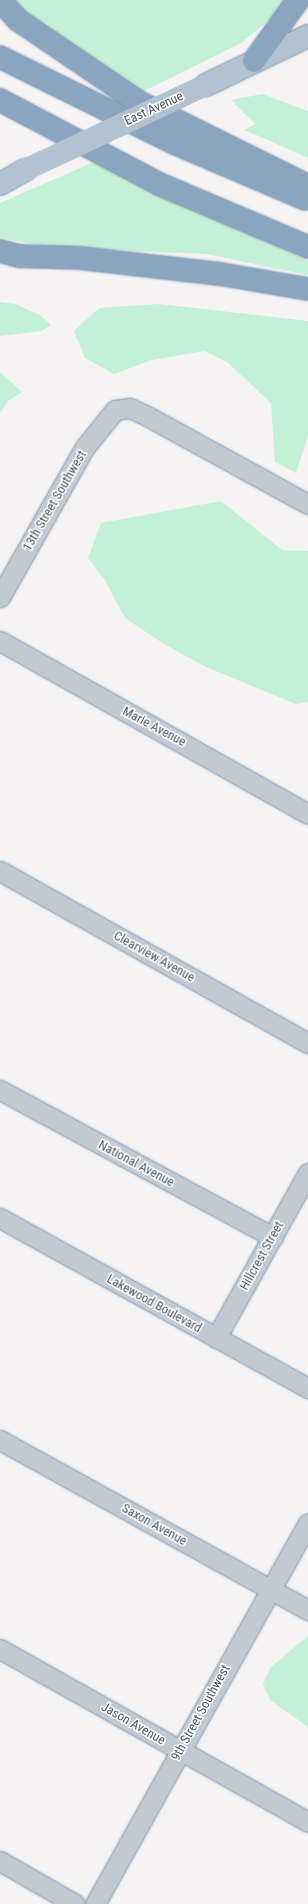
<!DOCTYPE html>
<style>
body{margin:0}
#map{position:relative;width:308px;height:1904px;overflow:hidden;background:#f5f3f3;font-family:"Roboto Condensed",sans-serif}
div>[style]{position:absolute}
.green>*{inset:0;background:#c3f1d5}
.roads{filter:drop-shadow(0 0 1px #7690ad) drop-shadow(0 0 1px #7690ad)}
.minor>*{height:19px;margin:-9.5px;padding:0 9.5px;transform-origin:9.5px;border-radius:9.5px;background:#c1cad2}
.major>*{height:22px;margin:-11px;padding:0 11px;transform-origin:11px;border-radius:11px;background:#b3c2d1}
.highway>*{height:22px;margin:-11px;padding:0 11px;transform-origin:11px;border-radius:11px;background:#8ba5c1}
.major-bridge>*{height:22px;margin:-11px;padding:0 11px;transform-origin:11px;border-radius:11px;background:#b3c2d1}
span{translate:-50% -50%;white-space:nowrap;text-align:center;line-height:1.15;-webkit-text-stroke:3px #fff;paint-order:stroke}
.street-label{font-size:13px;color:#4a5661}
</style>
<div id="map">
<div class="green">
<div style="clip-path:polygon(13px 0,287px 0,279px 12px,241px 43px,140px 93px,26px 15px)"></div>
<div style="clip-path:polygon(262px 94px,308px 111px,308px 158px,245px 130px,255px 124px,231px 100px)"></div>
<div style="clip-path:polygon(94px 162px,162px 196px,308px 261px,308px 275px,206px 254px,51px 247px,0 238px,0 203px)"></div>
<div style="clip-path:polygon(0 302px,15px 304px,40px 315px,51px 325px,42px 331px,0 336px)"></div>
<div style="clip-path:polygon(159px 304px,308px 321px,308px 436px,296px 473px,275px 462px,271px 403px,227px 362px,204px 351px,152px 360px,114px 374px,85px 358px,74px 331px,99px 308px)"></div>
<div style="clip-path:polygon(0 372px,22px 392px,8px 401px,0 413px)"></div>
<div style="clip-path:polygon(221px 501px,282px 550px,308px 551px,308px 702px,296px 704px,206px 667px,164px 644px,125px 618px,104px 579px,88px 558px,101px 523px)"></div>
<div style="clip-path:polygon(308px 1636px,308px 1727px,270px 1700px,263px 1684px,270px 1668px)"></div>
</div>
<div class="roads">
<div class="minor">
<div style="left:0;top:597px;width:172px;rotate:-60.5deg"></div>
<div style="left:85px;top:447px;width:48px;rotate:-51deg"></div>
<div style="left:115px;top:410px;width:15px;rotate:-8deg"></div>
<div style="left:130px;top:408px;width:19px;rotate:25deg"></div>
<div style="left:147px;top:416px;width:183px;rotate:28.7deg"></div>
<div style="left:0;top:641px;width:353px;rotate:29.3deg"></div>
<div style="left:0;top:871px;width:353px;rotate:29.2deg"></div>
<div style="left:0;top:1090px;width:310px;rotate:28.3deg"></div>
<div style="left:0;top:1218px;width:352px;rotate:28.9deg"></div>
<div style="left:216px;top:1338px;width:189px;rotate:-60.9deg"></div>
<div style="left:0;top:1440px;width:352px;rotate:28.9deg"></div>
<div style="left:0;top:1649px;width:353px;rotate:29.3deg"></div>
<div style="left:0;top:1861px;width:86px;rotate:29.8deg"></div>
<div style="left:95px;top:1904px;width:436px;rotate:-60.8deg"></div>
</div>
<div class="major">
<div style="left:206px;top:85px;width:113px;rotate:-25.7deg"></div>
<div style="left:0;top:184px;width:29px;rotate:-29deg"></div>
</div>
<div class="highway">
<div style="left:0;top:0;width:27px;rotate:48deg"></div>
<div style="left:18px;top:20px;width:144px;rotate:34.2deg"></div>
<div style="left:137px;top:101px;width:191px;rotate:26.4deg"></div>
<div style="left:0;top:57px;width:194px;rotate:26.3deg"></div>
<div style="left:174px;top:143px;width:142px;rotate:23.1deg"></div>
<div style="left:254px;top:61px;width:75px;rotate:-54.2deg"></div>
<div style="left:0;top:100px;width:180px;rotate:27.8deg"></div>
<div style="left:159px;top:184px;width:162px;rotate:22.9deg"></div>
<div style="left:0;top:251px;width:20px;rotate:15deg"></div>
<div style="left:19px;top:256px;width:61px;rotate:1.9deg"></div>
<div style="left:80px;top:258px;width:141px;rotate:6.5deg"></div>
<div style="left:220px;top:274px;width:89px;rotate:9.7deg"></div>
</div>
</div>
<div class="major-bridge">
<div style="left:25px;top:170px;width:200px;rotate:-25.2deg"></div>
</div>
<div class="street-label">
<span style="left:154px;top:109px;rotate:-25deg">East Avenue</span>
<span style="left:55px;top:501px;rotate:-60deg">13th Street Southwest</span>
<span style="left:154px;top:727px;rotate:28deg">Marie Avenue</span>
<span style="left:154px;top:957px;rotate:29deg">Clearview Avenue</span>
<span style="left:136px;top:1164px;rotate:28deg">National Avenue</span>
<span style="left:262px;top:1256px;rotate:-61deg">Hillcrest Street</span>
<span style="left:154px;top:1304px;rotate:29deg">Lakewood Boulevard</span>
<span style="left:154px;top:1525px;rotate:29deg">Saxon Avenue</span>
<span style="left:201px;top:1713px;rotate:-61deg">9th Street Southwest</span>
<span style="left:133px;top:1724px;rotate:30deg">Jason Avenue</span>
</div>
</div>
